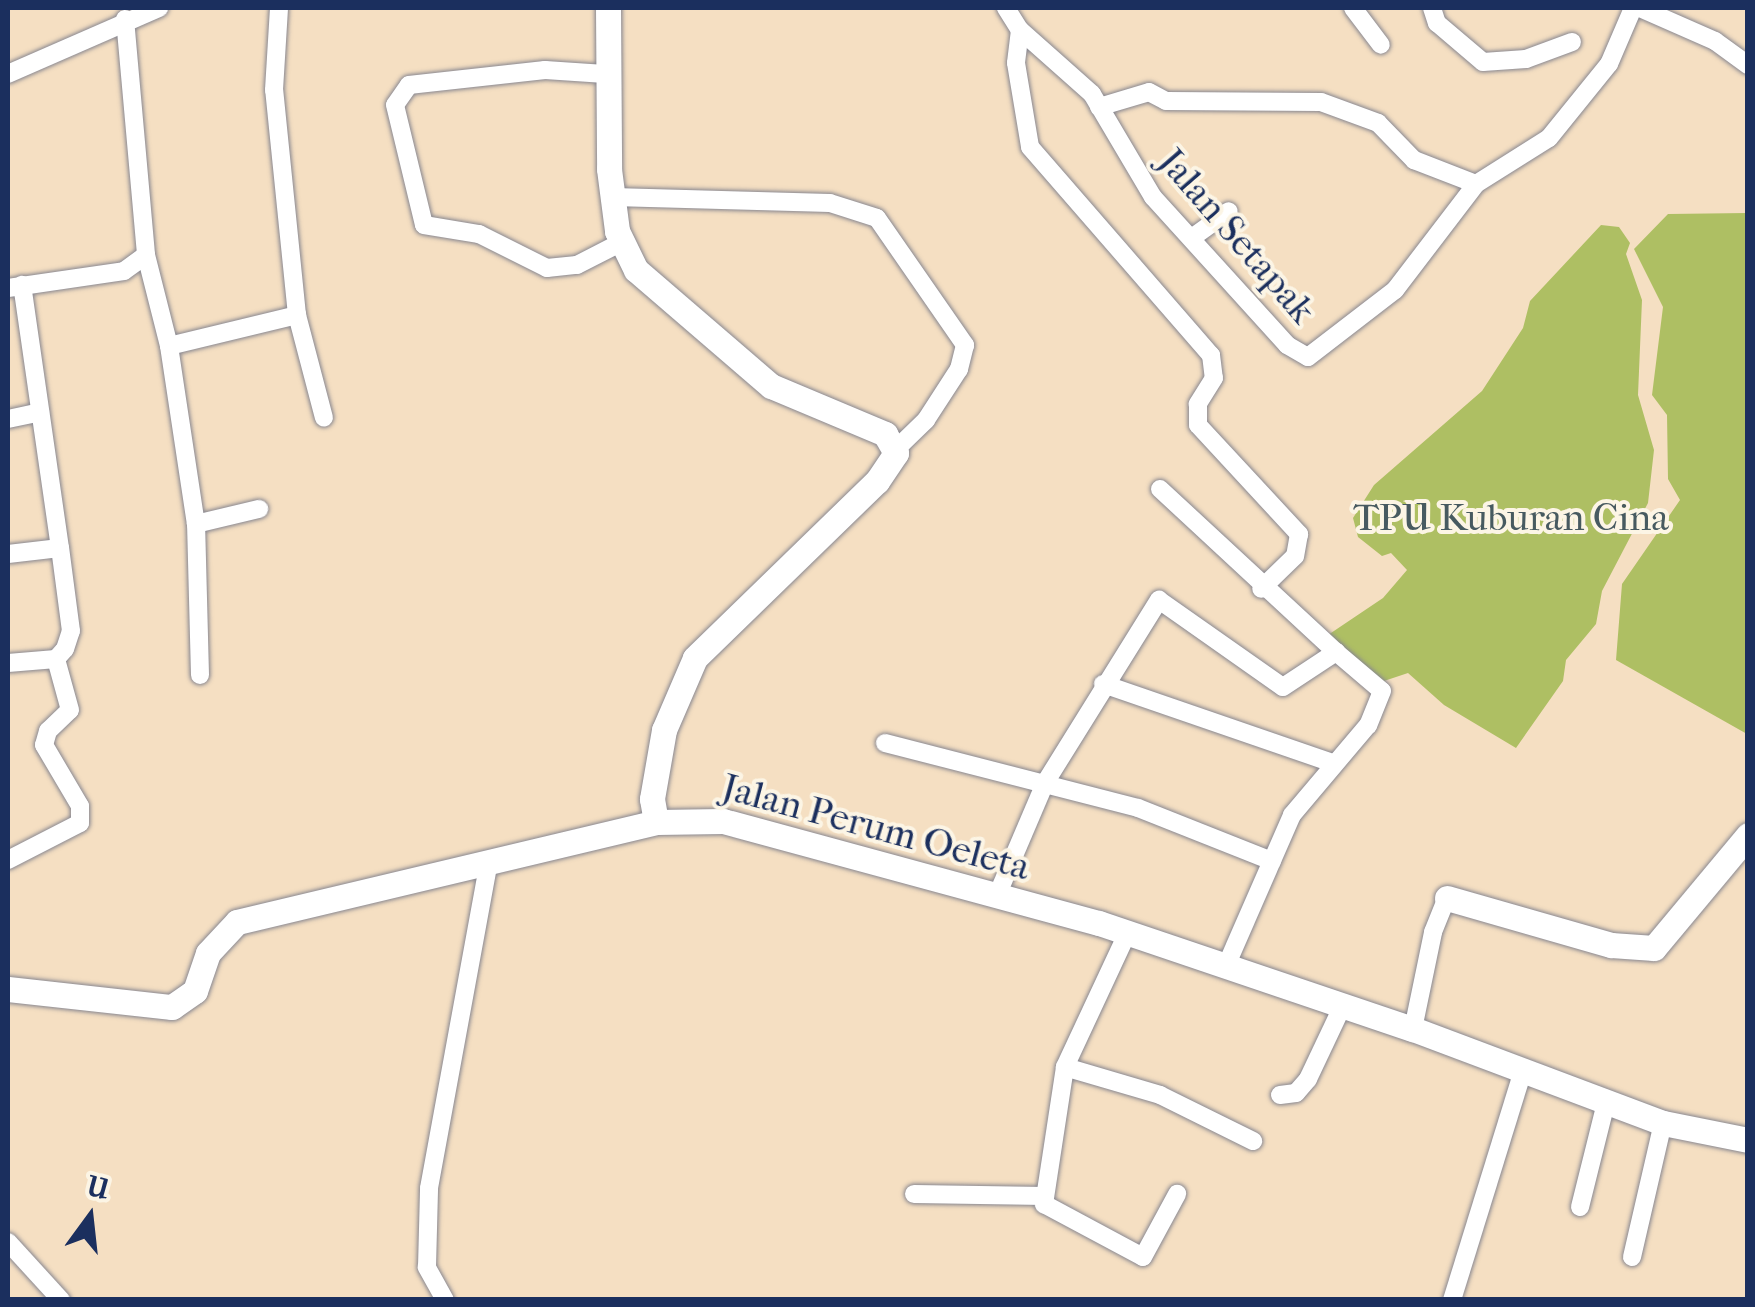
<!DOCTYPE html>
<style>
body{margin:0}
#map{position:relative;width:1755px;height:1307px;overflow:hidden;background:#f5dfc2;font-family:"IM FELL French Canon",serif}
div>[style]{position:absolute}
.green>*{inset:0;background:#aebf63}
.roads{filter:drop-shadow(0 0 2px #888790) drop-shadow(0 0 2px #888790)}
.street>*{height:18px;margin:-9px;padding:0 9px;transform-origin:9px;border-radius:9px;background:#fff}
.secondary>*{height:25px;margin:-12.5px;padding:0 12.5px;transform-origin:12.5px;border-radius:12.5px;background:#fff}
span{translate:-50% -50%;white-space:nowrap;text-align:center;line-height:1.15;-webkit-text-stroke:8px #fcf5e5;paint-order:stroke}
.street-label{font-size:38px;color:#1b2f5e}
.park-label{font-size:38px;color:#475a60}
.frame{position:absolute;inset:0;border:10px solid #1b2f5e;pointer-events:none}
.north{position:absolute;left:40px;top:1167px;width:100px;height:100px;-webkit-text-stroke:8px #fcf5e5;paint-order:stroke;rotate:15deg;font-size:28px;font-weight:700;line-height:40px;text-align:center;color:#1b2f5e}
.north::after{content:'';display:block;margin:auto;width:35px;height:45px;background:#1b2f5e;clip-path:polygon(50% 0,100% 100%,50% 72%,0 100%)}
</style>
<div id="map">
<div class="green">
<div style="clip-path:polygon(1747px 213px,1748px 213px,1747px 734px,1616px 660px,1622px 584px,1680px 500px,1668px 479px,1667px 415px,1652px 395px,1663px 307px,1634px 249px,1668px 214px)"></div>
<div style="clip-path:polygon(1601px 225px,1619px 227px,1630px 243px,1626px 254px,1642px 300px,1638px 395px,1654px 450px,1648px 503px,1602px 591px,1596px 624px,1566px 660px,1563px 681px,1516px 748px,1444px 705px,1408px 673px,1384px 681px,1325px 637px,1383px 598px,1407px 570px,1391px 553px,1382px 556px,1358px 537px,1353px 518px,1374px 485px,1482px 391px,1523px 328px,1530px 301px)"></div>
</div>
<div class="roads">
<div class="street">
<div style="left:1006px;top:8px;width:26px;rotate:58deg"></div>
<div style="left:1020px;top:30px;width:96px;rotate:41.6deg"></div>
<div style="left:1092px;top:94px;width:120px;rotate:59.4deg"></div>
<div style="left:1153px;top:197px;width:200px;rotate:47.8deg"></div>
<div style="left:1287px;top:345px;width:24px;rotate:30deg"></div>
<div style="left:1308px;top:357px;width:110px;rotate:-37.6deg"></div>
<div style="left:1395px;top:290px;width:133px;rotate:-52.6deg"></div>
<div style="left:1476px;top:184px;width:86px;rotate:-32.2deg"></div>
<div style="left:1549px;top:138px;width:95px;rotate:-51deg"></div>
<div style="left:1609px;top:64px;width:61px;rotate:-66.8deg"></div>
<div style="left:1353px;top:8px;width:46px;rotate:52.9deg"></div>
<div style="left:1432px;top:8px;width:16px;rotate:72deg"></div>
<div style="left:1437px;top:23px;width:60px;rotate:40.3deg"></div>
<div style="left:1483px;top:62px;width:43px;rotate:-4deg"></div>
<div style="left:1526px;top:59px;width:49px;rotate:-20.3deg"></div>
<div style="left:1640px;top:8px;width:82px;rotate:23.7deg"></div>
<div style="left:1715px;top:41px;width:41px;rotate:36deg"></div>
<div style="left:125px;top:19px;width:237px;rotate:84.9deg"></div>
<div style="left:146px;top:255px;width:94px;rotate:75.8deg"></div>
<div style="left:169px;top:346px;width:180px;rotate:81.4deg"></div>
<div style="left:1020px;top:30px;width:33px;rotate:97deg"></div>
<div style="left:1016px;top:63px;width:85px;rotate:80.5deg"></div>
<div style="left:1030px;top:147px;width:276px;rotate:49deg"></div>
<div style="left:1211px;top:355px;width:23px;rotate:83deg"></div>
<div style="left:1214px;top:378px;width:31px;rotate:122deg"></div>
<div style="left:1198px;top:404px;width:21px;rotate:90deg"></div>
<div style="left:1198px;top:425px;width:149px;rotate:47.2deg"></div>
<div style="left:1299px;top:534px;width:22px;rotate:100deg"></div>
<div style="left:1295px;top:556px;width:47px;rotate:135.9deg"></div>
<div style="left:8px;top:74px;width:165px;rotate:-23.6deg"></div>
<div style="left:605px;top:74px;width:60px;rotate:-176.2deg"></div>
<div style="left:545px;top:70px;width:137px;rotate:173.7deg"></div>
<div style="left:409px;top:85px;width:24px;rotate:125deg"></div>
<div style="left:395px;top:105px;width:123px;rotate:76.4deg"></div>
<div style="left:424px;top:225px;width:56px;rotate:9.3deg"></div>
<div style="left:479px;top:234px;width:76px;rotate:26.6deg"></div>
<div style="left:547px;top:268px;width:30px;rotate:-6deg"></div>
<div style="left:577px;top:265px;width:48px;rotate:-27.1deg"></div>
<div style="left:1099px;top:107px;width:52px;rotate:-16.7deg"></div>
<div style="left:1149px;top:92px;width:19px;rotate:28deg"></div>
<div style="left:1166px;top:101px;width:155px;rotate:0.4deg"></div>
<div style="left:1321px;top:102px;width:61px;rotate:20.2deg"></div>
<div style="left:1378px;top:123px;width:52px;rotate:45.8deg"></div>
<div style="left:1414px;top:160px;width:66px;rotate:21.2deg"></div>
<div style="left:613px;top:197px;width:217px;rotate:1.6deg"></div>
<div style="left:830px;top:203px;width:49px;rotate:17.7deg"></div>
<div style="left:877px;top:218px;width:155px;rotate:55.3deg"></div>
<div style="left:965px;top:345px;width:25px;rotate:104deg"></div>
<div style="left:959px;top:369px;width:61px;rotate:122.9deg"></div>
<div style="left:926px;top:420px;width:43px;rotate:135.9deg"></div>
<div style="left:1193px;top:237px;width:44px;rotate:-35.8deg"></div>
<div style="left:8px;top:288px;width:117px;rotate:-8.3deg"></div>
<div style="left:124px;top:271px;width:27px;rotate:-36deg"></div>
<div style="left:297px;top:315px;width:106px;rotate:75.3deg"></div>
<div style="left:169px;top:346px;width:132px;rotate:-13.6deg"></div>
<div style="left:297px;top:315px;width:226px;rotate:-95.8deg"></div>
<div style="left:274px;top:90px;width:82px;rotate:-86.5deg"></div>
<div style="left:8px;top:419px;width:33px;rotate:-12deg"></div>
<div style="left:1160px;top:489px;width:240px;rotate:42.8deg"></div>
<div style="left:8px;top:554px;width:52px;rotate:-6.6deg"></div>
<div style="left:60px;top:548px;width:266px;rotate:-98.2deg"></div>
<div style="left:8px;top:663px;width:48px;rotate:-4.8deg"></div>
<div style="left:56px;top:659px;width:13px;rotate:-48deg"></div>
<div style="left:65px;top:649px;width:19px;rotate:-72deg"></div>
<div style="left:71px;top:631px;width:84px;rotate:-97.5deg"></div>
<div style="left:200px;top:675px;width:151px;rotate:-91.5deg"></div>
<div style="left:196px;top:524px;width:65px;rotate:-13.4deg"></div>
<div style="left:1103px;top:684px;width:243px;rotate:19deg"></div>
<div style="left:885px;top:743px;width:261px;rotate:14.4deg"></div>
<div style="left:1138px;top:808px;width:144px;rotate:21.6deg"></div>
<div style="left:8px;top:860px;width:81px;rotate:-27.2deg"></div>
<div style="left:80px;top:823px;width:17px;rotate:-90deg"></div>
<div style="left:80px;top:806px;width:71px;rotate:-120.5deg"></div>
<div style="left:44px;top:745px;width:15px;rotate:-74deg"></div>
<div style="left:48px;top:731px;width:30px;rotate:-44deg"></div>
<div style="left:70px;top:710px;width:53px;rotate:-105.4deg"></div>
<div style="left:996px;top:898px;width:125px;rotate:-66.9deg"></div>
<div style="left:1045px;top:783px;width:216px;rotate:-58.1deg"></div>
<div style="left:1159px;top:600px;width:151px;rotate:35.1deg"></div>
<div style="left:1283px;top:687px;width:64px;rotate:-33.4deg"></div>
<div style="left:1336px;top:652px;width:60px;rotate:40.3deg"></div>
<div style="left:1382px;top:691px;width:37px;rotate:112deg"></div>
<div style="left:1368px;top:725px;width:118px;rotate:130.2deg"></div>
<div style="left:1292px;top:815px;width:167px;rotate:113.6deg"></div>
<div style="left:1126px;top:936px;width:145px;rotate:115deg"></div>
<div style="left:1065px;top:1067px;width:99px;rotate:16.4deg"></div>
<div style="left:1160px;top:1095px;width:104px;rotate:26.3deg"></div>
<div style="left:1413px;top:1029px;width:99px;rotate:-78.3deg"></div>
<div style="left:1433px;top:932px;width:37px;rotate:-68deg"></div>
<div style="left:1065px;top:1067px;width:139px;rotate:98.7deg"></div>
<div style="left:1044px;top:1204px;width:112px;rotate:28.2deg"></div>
<div style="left:1143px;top:1257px;width:72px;rotate:-61.6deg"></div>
<div style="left:1280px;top:1095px;width:16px;rotate:-7deg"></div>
<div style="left:1296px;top:1093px;width:18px;rotate:-49deg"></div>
<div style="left:1308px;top:1079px;width:82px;rotate:-64.7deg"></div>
<div style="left:914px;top:1194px;width:131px;rotate:0.9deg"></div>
<div style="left:1580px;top:1207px;width:107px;rotate:-76deg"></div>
<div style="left:8px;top:1242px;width:79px;rotate:47.6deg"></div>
<div style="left:1632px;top:1257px;width:138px;rotate:-77deg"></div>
<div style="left:445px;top:1300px;width:38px;rotate:-119deg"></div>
<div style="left:427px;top:1267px;width:79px;rotate:-88.5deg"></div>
<div style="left:429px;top:1188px;width:332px;rotate:-79.6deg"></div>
<div style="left:1452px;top:1300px;width:237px;rotate:-72.8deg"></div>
</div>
<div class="secondary">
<div style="left:608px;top:8px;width:161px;rotate:89.6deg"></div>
<div style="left:609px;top:169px;width:63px;rotate:82.6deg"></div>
<div style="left:617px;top:231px;width:43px;rotate:64deg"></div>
<div style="left:636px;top:270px;width:178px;rotate:40.7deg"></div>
<div style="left:771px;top:386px;width:124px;rotate:22.8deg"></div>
<div style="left:885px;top:434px;width:22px;rotate:60deg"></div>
<div style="left:896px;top:453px;width:34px;rotate:124deg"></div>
<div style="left:877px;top:481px;width:254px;rotate:135.8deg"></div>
<div style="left:695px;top:658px;width:78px;rotate:113.3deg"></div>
<div style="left:664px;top:730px;width:70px;rotate:99.9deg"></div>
<div style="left:652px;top:799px;width:23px;rotate:80deg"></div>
<div style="left:1447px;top:898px;width:171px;rotate:16deg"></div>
<div style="left:1611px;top:945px;width:43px;rotate:4deg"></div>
<div style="left:1654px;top:948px;width:147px;rotate:-50.2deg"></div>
<div style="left:8px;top:989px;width:165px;rotate:6.3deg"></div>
<div style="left:172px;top:1007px;width:28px;rotate:-35deg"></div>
<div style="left:195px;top:991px;width:40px;rotate:-71.1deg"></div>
<div style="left:208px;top:953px;width:42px;rotate:-46.9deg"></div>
<div style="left:237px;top:922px;width:431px;rotate:-13.4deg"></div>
<div style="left:656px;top:822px;width:67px;rotate:-0.9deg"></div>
<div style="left:723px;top:821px;width:390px;rotate:15.2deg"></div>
<div style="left:1099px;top:923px;width:331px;rotate:18.7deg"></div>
<div style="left:1413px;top:1029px;width:267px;rotate:20.6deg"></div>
<div style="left:1663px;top:1123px;width:87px;rotate:11.3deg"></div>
</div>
</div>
<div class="street-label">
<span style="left:1237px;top:236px;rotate:49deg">Jalan Setapak</span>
<span style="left:876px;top:827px;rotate:15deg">Jalan Perum Oeleta</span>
</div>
<div class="park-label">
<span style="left:1511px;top:518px">TPU Kuburan Cina</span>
</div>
<div class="frame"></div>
<div class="north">U</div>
</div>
